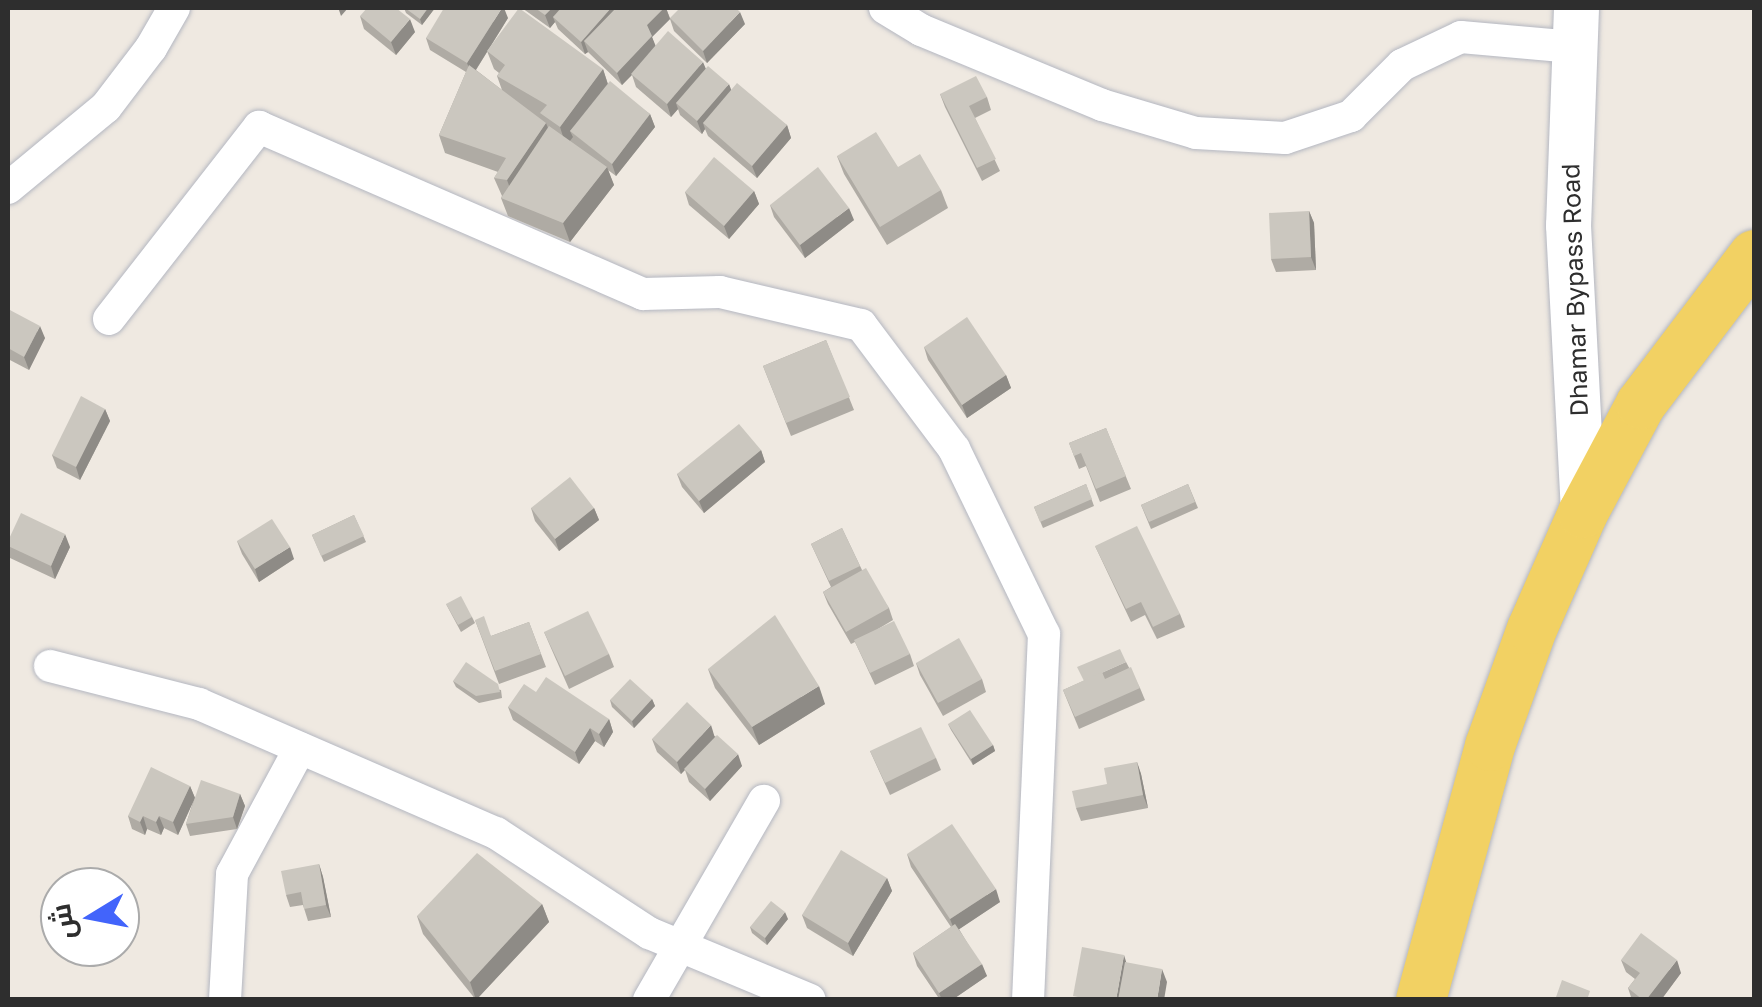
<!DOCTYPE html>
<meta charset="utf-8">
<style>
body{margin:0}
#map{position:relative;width:1762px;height:1007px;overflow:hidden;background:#efe9e1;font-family:"Golos Text",Cairo,sans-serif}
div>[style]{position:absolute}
.roads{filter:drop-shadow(0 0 2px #b4b7c1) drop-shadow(0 0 2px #b4b7c1)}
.street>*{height:32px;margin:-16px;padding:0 16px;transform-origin:16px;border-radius:16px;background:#fff}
.secondary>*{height:45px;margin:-22.5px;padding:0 22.5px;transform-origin:22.5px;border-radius:22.5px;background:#fff}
.primary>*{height:50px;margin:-25px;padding:0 25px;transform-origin:25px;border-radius:25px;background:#f2d163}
.wall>*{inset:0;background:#afaba4}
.shaded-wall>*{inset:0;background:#8e8b86}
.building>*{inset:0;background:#cbc7bf}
span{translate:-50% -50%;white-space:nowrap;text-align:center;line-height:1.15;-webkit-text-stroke:8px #fff;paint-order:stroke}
.street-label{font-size:25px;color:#2e2e2e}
.frame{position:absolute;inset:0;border:10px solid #2e2e2e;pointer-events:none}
.north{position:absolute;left:40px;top:867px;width:100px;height:100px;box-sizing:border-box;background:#fff;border:2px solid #ababab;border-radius:50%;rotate:260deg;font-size:28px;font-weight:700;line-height:40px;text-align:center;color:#2e2e2e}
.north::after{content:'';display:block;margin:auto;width:35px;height:45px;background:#4264fb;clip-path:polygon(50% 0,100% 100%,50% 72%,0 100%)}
</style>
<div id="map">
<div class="roads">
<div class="street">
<div style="left:885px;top:8px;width:42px;rotate:31.4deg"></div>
<div style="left:921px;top:30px;width:196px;rotate:22.5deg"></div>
<div style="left:1102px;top:105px;width:98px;rotate:16.6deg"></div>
<div style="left:1196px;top:133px;width:89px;rotate:3.2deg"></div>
<div style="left:1285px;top:138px;width:70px;rotate:-18.4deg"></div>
<div style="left:1351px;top:116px;width:72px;rotate:-45deg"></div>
<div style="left:1402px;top:65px;width:65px;rotate:-25.4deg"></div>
<div style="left:1461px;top:37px;width:113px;rotate:5.1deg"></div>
<div style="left:8px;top:188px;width:127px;rotate:-39.6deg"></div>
<div style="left:106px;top:107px;width:74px;rotate:-52.7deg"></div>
<div style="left:151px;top:48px;width:46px;rotate:-60.1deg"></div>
<div style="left:109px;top:319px;width:244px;rotate:-52deg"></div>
<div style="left:259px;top:127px;width:419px;rotate:23.5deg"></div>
<div style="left:643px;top:294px;width:77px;rotate:-1.5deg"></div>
<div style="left:720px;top:292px;width:145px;rotate:13.2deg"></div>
<div style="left:861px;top:325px;width:155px;rotate:53.1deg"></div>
<div style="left:954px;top:449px;width:206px;rotate:64.1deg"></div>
<div style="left:1044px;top:634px;width:366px;rotate:92.5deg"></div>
<div style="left:50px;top:666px;width:154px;rotate:14.3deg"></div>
<div style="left:199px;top:704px;width:324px;rotate:23.5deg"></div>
<div style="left:496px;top:833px;width:183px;rotate:33.2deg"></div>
<div style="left:649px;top:933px;width:174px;rotate:22.6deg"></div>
<div style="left:225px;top:1000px;width:126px;rotate:-86.8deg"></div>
<div style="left:232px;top:874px;width:143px;rotate:-61.6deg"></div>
<div style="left:649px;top:1000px;width:230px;rotate:-60deg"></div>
</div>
<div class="secondary">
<div style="left:1576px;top:8px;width:217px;rotate:92.1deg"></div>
<div style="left:1568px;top:225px;width:288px;rotate:87deg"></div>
</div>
<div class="primary">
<div style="left:1421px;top:1000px;width:263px;rotate:-74.8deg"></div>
<div style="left:1490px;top:746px;width:124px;rotate:-70.3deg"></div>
<div style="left:1532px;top:629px;width:127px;rotate:-66.3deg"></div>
<div style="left:1583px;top:513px;width:123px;rotate:-62deg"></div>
<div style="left:1641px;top:404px;width:187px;rotate:-52.8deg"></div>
</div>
</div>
<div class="wall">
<div style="clip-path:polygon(404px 8px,435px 8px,422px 25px,406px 13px)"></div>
<div style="clip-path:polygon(522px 8px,666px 8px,670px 18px,745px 24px,707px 63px,674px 31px,670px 19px,652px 37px,655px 46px,705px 68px,731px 90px,787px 125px,791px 138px,757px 178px,708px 136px,705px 129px,702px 134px,680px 115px,678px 109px,671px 117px,636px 87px,632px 75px,622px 85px,588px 52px,585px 54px,558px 29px,555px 22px,550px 28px)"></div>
<div style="clip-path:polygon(360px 16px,415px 32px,396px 55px,364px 29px)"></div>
<div style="clip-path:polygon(508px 18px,476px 70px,502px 90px,497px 76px,499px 73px,494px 69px,487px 51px,603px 69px,608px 84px,650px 114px,655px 127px,616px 176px,608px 170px,614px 185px,570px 242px,508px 216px,501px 198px,502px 196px,494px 178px,498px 172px,445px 153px,439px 135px,466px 72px,430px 50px,426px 38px)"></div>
<div style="clip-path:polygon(940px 94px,987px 97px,991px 110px,975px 118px,1000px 171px,982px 181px,945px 107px)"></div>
<div style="clip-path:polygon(837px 156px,898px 167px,941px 190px,948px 208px,887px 245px,844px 174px)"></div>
<div style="clip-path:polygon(754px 191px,759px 204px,729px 239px,689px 205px,685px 192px)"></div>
<div style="clip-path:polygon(770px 205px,854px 220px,805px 258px,774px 217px)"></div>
<div style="clip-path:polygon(1309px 211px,1314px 223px,1316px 270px,1276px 272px,1271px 259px)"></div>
<div style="clip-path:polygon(8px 309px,45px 338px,29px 370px,8px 359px)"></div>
<div style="clip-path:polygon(826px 340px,854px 410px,791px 436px,763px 366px)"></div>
<div style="clip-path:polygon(924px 347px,1006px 375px,1011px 388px,967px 418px,928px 360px)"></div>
<div style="clip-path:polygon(105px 409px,110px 421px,80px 480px,57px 468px,52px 455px)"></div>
<div style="clip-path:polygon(1106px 428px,1131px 489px,1100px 502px,1086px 466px,1079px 469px,1069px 443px)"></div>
<div style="clip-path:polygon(761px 450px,765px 462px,704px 513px,682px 487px,677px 474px)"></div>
<div style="clip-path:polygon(1086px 484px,1094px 506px,1043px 528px,1034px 507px)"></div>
<div style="clip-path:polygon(1188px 484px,1198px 508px,1151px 529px,1141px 505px)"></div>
<div style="clip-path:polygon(531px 508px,594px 508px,599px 520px,559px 551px,535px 521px)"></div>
<div style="clip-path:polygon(354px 515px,366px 542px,324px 562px,312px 535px)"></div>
<div style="clip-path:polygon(842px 528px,862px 570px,889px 608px,893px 620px,878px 629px,910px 654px,914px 666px,875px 685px,855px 642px,851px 644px,828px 604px,823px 592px,831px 587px,811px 544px)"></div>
<div style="clip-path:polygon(8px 541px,70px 547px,55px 579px,10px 558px,8px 551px)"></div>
<div style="clip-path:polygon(237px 541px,294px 559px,259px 582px,242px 554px)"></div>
<div style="clip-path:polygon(1095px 546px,1180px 614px,1185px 627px,1157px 639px,1145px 615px,1131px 622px)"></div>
<div style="clip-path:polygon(446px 604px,472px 617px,475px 623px,461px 632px)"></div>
<div style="clip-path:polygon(475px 620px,491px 636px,529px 622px,546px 667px,499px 684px)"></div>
<div style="clip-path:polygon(544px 632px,609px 654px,614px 667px,569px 689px)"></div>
<div style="clip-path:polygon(1126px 662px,1140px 688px,1145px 700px,1079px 729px,1063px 690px)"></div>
<div style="clip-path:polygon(916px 663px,982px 679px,986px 692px,943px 716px,920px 675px)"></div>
<div style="clip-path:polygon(708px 669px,825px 704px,759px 745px,715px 688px)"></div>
<div style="clip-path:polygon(453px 681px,501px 690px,502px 698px,479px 703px,456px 687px)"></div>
<div style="clip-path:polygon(652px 699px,655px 706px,634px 728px,612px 707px,610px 700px)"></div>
<div style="clip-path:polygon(508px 707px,609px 719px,613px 732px,604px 747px,595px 741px,579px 764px,513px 720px)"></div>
<div style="clip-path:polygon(948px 724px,993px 745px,995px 751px,973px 765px,951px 730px)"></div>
<div style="clip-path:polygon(715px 736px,742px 766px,710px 801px,689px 782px,685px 770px,681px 774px,657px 752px,652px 739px)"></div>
<div style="clip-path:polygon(870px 751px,936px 758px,941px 770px,890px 795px)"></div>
<div style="clip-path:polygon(1137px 762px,1141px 774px,1148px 808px,1081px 821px,1076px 808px)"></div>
<div style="clip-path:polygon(190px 786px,195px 798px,240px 794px,245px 806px,237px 829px,190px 836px,186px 824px,194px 799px,178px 835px,164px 828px,161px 835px,147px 829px,145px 835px,132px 829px,128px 816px)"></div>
<div style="clip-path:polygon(907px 854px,1000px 902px,959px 929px,987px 976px,952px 1000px,940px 1000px,917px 966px,913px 953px,951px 927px,911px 867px)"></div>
<div style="clip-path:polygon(319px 864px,323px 877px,331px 917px,308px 921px,303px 905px,290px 907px,286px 895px)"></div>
<div style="clip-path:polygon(887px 878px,892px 891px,853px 956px,807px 928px,802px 915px)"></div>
<div style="clip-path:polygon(542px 904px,549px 922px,476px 1000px,423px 934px,417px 916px)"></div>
<div style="clip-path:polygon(788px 919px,767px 945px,752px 933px,750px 927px)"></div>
<div style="clip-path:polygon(1621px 960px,1681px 973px,1661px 1000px,1632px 1000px,1628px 988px,1635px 979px,1626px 972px)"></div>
</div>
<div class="shaded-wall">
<div style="clip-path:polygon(341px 8px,348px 8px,341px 16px,339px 10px)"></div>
<div style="clip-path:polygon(428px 8px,435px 8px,422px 25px,420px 19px)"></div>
<div style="clip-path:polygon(502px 8px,504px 8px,508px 18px,472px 76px,467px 63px)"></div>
<div style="clip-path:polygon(552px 8px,568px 8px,553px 17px,555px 22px,550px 28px,545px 15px)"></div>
<div style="clip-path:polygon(611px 8px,621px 8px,584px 41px,588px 52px,585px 54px,581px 42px)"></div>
<div style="clip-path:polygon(664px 8px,666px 8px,670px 19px,652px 37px,657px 49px,622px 85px,617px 73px,647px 25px)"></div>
<div style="clip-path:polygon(740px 12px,745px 24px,707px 63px,703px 51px)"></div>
<div style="clip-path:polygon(410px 19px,415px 32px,396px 55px,391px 42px)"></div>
<div style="clip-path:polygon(703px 62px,708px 74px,676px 103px,678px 109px,671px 117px,667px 104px)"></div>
<div style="clip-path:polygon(603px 69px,609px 88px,570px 131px,573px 137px,566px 146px,560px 127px)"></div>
<div style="clip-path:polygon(729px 84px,734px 97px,703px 123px,705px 129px,702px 134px,697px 121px)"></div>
<div style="clip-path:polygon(650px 114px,655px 127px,616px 176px,612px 164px)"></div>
<div style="clip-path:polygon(546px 123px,553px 141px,514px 199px,507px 180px)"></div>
<div style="clip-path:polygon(787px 125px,791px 138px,757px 178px,752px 166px)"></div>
<div style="clip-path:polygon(607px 167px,614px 185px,570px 242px,563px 223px)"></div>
<div style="clip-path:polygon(754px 191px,759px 204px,729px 239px,724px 226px)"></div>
<div style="clip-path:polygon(849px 208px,854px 220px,805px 258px,800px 245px)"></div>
<div style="clip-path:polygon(1309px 211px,1314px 223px,1316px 270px,1311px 257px)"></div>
<div style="clip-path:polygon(40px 326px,45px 338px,29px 370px,24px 357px)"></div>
<div style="clip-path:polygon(1006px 375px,1011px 388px,967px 418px,962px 405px)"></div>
<div style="clip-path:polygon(105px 409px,110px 421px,80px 480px,76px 467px)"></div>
<div style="clip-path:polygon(761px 450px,765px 462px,704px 513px,699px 501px)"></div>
<div style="clip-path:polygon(594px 508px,599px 520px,559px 551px,555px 539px)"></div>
<div style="clip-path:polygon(65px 534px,70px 547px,55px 579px,51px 566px)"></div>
<div style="clip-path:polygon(290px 547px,294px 559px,259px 582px,255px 569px)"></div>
<div style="clip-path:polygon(819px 686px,825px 704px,759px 745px,752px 727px)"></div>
<div style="clip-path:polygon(652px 699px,655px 706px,634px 728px,632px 721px)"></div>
<div style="clip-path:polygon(609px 719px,613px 732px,604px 747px,599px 734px)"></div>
<div style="clip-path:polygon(711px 725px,715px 738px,681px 774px,677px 762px)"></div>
<div style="clip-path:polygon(590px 728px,595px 741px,579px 764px,575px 752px)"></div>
<div style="clip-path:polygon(993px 745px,995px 751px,973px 765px,971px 759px)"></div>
<div style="clip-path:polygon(738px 754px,742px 766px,710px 801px,705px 789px)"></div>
<div style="clip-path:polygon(1137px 762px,1141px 774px,1148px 808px,1143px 795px)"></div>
<div style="clip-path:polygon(190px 786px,195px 798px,178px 835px,173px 822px)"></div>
<div style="clip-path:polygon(240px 794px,245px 806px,237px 829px,233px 817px)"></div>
<div style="clip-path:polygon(143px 816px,147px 829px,145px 835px,140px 822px)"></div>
<div style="clip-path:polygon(159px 816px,164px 828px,161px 835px,156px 822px)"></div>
<div style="clip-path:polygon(319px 864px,323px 877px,331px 917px,326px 905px)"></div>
<div style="clip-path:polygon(887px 878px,892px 891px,853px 956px,848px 943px)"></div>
<div style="clip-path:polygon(996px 889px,1000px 902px,955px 932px,950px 919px)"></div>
<div style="clip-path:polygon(542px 904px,549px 922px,476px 1000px,470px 982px)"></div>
<div style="clip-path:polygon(785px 912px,788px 919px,767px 945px,765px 938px)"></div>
<div style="clip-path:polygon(1124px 955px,1128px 968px,1123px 1000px,1116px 1000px)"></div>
<div style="clip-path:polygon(1677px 960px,1681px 973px,1661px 1000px,1646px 1000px)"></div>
<div style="clip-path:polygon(982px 964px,987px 976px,952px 1000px,942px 1000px,939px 993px)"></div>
<div style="clip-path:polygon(1162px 969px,1167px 982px,1164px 1000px,1157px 1000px)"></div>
</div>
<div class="building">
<div style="clip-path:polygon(367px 8px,396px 8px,410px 19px,391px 42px,360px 16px)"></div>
<div style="clip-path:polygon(405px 8px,428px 8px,420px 19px)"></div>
<div style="clip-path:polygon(444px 8px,502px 8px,467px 63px,426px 38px)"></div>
<div style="clip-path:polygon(519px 8px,603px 69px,560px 127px,540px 113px,547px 105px,497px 76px,505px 65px,487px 51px)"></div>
<div style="clip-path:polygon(535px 8px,552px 8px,545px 15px)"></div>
<div style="clip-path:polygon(561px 8px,611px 8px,581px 42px,553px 17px)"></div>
<div style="clip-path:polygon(616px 8px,664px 8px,647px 25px,652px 36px,617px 73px,584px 41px)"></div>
<div style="clip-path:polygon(680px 8px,736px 8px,740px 12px,703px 51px,670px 18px)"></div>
<div style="clip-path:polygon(668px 31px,703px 62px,667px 104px,631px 74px)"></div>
<div style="clip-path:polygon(469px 65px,546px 123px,507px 180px,494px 178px,506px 158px,439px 135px)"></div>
<div style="clip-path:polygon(708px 66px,729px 84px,697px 121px,676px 103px)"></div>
<div style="clip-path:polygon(976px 76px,987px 97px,969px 106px,996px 159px,977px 168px,940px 94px)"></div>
<div style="clip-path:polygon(610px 81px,650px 114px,612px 164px,570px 131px)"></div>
<div style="clip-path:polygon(737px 83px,787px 125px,752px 166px,703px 123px)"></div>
<div style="clip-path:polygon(549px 126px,607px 167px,563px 223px,501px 198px)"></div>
<div style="clip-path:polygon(876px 132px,898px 167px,920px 154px,941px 190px,880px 227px,837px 156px)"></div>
<div style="clip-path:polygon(714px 157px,754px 191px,724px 226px,685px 192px)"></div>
<div style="clip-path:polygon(818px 167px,849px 208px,800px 245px,770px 205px)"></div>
<div style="clip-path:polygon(1309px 211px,1311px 257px,1271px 259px,1269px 213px)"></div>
<div style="clip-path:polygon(8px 309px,40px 326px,24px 357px,8px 348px)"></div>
<div style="clip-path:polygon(967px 317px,1006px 375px,962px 405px,924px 347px)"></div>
<div style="clip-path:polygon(826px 340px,850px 397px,786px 423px,763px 366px)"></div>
<div style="clip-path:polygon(81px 396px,105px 409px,76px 467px,52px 455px)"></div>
<div style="clip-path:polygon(739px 424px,761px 450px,699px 501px,677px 474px)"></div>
<div style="clip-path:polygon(1106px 428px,1126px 476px,1096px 489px,1081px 453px,1074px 456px,1069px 443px)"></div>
<div style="clip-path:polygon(570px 477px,594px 508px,555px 539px,531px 508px)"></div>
<div style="clip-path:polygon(1086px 484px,1092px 499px,1040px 522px,1034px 507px)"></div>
<div style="clip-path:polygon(1188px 484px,1195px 502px,1149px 522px,1141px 505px)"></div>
<div style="clip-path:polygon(21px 513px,65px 534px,51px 566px,8px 546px,8px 541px)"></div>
<div style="clip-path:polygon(354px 515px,364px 536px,321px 556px,312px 535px)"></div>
<div style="clip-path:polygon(272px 519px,290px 547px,255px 569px,237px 541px)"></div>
<div style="clip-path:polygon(1137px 526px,1180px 614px,1153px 627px,1141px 602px,1126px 609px,1095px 546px)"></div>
<div style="clip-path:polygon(842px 528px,860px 566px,829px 581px,811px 544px)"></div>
<div style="clip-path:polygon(866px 568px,889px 608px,846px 632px,823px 592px)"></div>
<div style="clip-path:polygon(461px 596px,472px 617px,458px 625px,446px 604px)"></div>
<div style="clip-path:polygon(588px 611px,609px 654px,565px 676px,544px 632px)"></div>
<div style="clip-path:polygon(775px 615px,819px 686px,752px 727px,708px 669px)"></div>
<div style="clip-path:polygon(484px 616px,491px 636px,529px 622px,541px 654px,495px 671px,475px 620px)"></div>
<div style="clip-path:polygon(894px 621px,910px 654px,870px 673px,854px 640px)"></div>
<div style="clip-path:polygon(959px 638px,982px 679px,938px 703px,916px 663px)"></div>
<div style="clip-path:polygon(1120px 649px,1126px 662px,1084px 681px,1077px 667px)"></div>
<div style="clip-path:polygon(466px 662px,498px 684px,500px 692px,476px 696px,453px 681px)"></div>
<div style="clip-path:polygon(1131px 667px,1140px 688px,1075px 717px,1063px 690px,1102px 672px,1105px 679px)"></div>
<div style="clip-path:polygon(546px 677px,609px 719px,599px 734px,590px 728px,575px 752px,508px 707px,524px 684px,536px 692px)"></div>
<div style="clip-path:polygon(630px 679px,652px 699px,632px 721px,610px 700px)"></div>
<div style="clip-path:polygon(687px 702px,711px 725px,677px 762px,652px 739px)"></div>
<div style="clip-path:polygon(970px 710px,993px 745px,971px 759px,948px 724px)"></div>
<div style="clip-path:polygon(921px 727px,936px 758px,885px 783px,870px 751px)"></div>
<div style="clip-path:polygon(717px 735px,738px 754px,705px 789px,684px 769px)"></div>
<div style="clip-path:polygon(1137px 762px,1143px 795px,1076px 808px,1072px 791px,1107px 784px,1104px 768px)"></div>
<div style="clip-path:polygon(151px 767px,190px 786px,173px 822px,159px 816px,156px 822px,143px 816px,140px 822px,128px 816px)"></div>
<div style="clip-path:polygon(201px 780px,240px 794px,233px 817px,186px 824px)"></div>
<div style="clip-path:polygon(952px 824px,996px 889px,950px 919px,907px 854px)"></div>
<div style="clip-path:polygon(841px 850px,887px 878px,848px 943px,802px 915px)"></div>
<div style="clip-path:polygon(477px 853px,542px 904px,470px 982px,417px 916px)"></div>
<div style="clip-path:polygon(319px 864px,326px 905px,304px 909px,301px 892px,286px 895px,281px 871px)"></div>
<div style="clip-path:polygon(771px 901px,785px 912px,765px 938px,750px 927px)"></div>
<div style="clip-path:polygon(955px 924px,982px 964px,939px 993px,913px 953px)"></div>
<div style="clip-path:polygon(1641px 933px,1677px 960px,1646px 1000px,1643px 1000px,1628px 988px,1640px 973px,1621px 960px)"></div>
<div style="clip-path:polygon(1082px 947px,1124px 955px,1116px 1000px,1093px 1000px,1073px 996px)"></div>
<div style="clip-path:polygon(1125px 962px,1162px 969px,1157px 1000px,1118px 1000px)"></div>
<div style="clip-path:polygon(1562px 980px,1590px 991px,1587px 1000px,1555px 1000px)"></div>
</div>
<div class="street-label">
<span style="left:1575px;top:290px;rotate:-92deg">Dhamar Bypass Road</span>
</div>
<div class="frame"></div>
<div class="north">ش</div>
</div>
